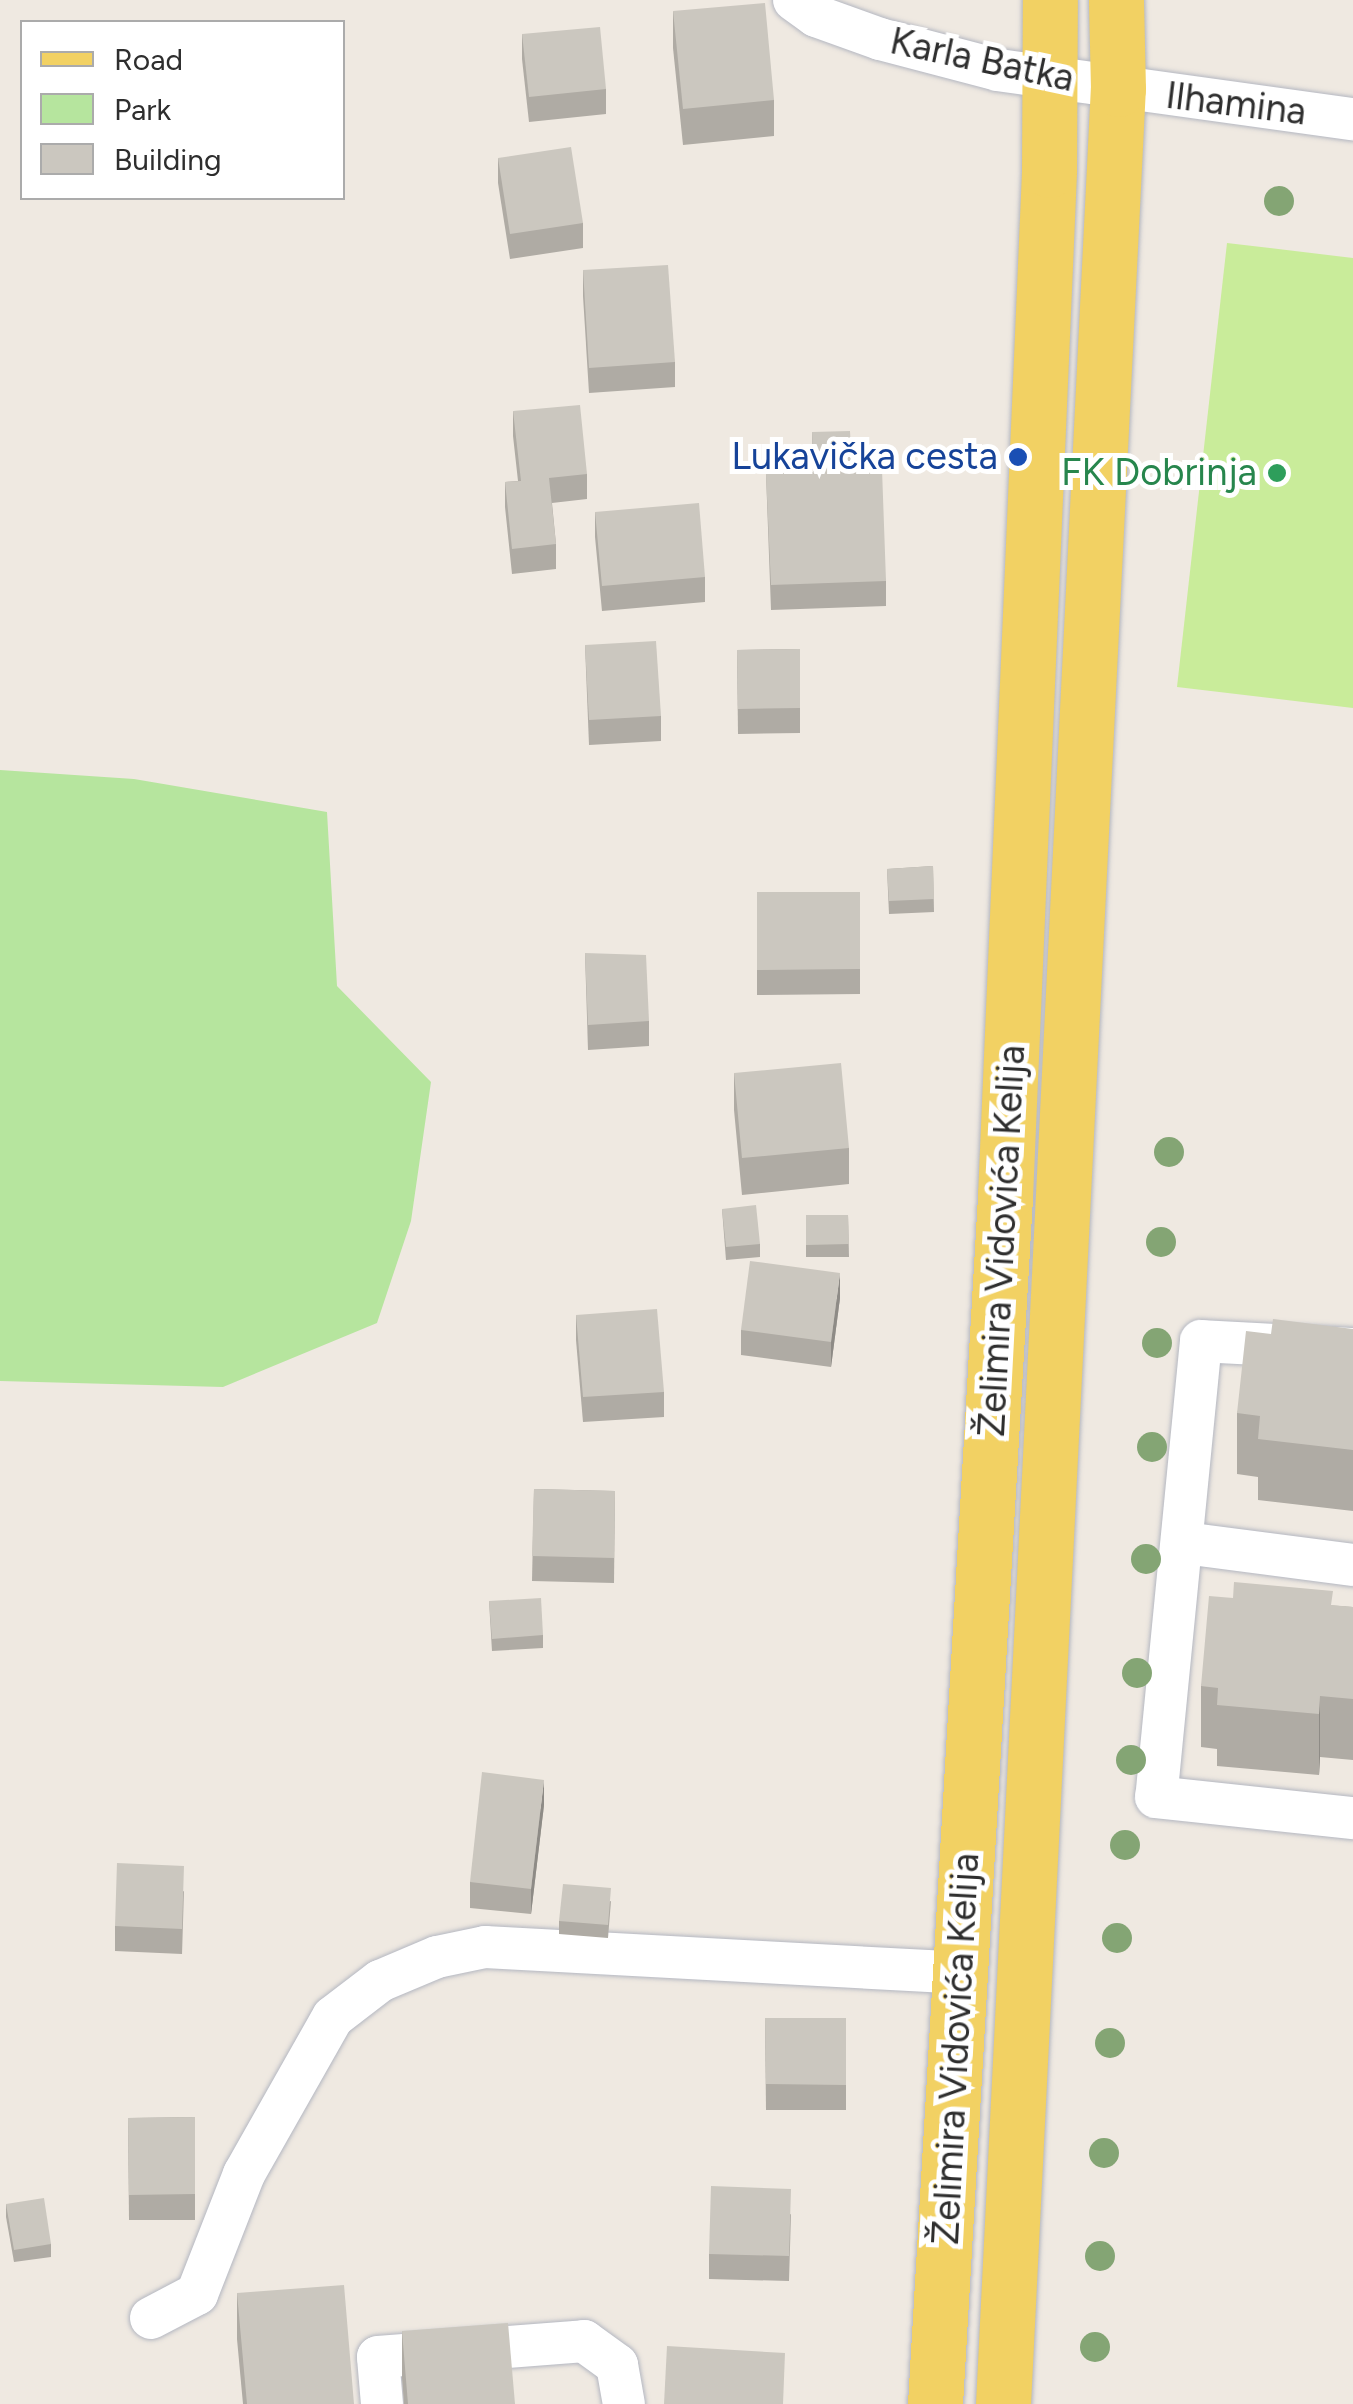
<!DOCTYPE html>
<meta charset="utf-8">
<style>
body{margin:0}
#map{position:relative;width:1353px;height:2404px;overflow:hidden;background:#efe9e1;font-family:Figtree,sans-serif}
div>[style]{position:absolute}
.green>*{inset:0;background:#b6e59e}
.pitch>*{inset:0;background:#c9ec9a}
.roads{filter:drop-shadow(0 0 2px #b4b7c1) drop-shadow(0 0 2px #b4b7c1)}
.minor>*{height:42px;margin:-21px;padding:0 21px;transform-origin:21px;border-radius:21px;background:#fff}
.major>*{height:55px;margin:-27.5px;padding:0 27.5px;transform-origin:27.5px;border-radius:27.5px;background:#f2d163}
.trees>*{width:30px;height:30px;margin:-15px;border-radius:50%;background:#84a574}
.wall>*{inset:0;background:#afaba4}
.shaded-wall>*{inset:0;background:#8e8b86}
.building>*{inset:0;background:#cbc7bf}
.dots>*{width:28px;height:28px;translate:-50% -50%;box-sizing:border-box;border:5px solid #fff;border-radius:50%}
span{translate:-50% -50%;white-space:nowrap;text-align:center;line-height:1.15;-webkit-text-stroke:10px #fff;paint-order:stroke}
.street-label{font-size:38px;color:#2e2e2e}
.transit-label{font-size:38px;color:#164399}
.right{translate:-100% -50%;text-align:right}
.leisure-label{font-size:38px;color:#27864d}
.legend{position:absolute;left:20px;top:20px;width:325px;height:180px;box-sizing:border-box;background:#fff;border:2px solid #ababab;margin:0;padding:12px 18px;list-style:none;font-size:30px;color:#2e2e2e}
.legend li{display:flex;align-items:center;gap:20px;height:50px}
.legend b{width:50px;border:2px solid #ababab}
</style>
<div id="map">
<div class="green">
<div style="clip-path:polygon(0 770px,134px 779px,327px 812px,337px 986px,431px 1082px,411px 1221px,377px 1323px,223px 1387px,0 1381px)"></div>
</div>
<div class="pitch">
<div style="clip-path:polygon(1227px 243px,1353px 258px,1353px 708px,1177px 687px)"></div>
</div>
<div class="roads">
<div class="minor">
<div style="left:794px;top:0;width:27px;rotate:36deg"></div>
<div style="left:816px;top:16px;width:68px;rotate:19.8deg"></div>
<div style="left:880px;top:39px;width:122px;rotate:14.7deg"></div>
<div style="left:998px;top:70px;width:358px;rotate:7.9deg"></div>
<div style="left:1353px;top:1349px;width:152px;rotate:-177deg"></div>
<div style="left:1201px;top:1341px;width:458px;rotate:95.6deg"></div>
<div style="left:1156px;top:1797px;width:198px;rotate:6.1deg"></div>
<div style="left:1184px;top:1543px;width:170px;rotate:7.4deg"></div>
<div style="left:151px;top:2318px;width:52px;rotate:-27.6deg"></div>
<div style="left:197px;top:2294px;width:129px;rotate:-68.6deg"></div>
<div style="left:244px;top:2174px;width:180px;rotate:-60.5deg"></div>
<div style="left:333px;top:2017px;width:59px;rotate:-37.5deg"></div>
<div style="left:380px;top:1981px;width:62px;rotate:-22.8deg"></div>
<div style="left:437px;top:1957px;width:49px;rotate:-11.8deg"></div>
<div style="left:485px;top:1947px;width:477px;rotate:3.1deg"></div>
<div style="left:382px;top:2404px;width:47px;rotate:-94.9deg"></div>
<div style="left:378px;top:2357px;width:207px;rotate:-4.4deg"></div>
<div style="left:584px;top:2341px;width:41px;rotate:36deg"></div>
<div style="left:617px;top:2365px;width:40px;rotate:80deg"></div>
</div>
<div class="major">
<div style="left:935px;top:2404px;width:1210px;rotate:-86.68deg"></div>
<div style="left:1005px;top:1196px;width:1027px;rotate:-87.54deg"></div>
<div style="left:1049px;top:170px;width:170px;rotate:-89.7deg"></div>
<div style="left:1003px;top:2404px;width:2318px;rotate:-87.16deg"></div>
<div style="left:1118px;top:89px;width:89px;rotate:-91.3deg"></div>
</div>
</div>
<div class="trees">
<div style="left:1279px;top:201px"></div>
<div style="left:1169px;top:1152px"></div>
<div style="left:1161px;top:1242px"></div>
<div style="left:1157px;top:1343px"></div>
<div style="left:1152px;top:1447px"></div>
<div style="left:1146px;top:1559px"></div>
<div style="left:1137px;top:1673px"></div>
<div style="left:1131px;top:1760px"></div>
<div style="left:1125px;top:1845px"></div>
<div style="left:1117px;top:1938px"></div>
<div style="left:1110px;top:2043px"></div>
<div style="left:1104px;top:2153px"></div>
<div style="left:1100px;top:2256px"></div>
<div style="left:1095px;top:2347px"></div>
</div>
<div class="wall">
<div style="clip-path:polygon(673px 11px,774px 100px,774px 136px,683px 145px,673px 48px)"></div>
<div style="clip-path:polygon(522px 34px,606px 89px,606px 114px,529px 122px,522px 59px)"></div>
<div style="clip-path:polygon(498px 158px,583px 223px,583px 248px,510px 259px,498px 183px)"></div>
<div style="clip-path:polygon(583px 270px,675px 362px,675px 387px,589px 393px,583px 296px)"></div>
<div style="clip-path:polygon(513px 411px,587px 474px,587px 499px,552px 503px,556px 544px,556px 569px,512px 574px,505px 507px,505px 482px,518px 481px,513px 436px)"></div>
<div style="clip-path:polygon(812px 432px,852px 470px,886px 581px,886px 606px,771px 610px,766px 474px,813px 472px)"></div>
<div style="clip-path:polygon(595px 512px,705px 577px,705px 602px,602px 611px,595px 537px)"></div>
<div style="clip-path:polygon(585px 645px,661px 716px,661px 741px,589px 745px)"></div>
<div style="clip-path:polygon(800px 649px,800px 733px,738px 734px,737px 650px)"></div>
<div style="clip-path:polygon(933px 866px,934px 912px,889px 914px,887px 869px)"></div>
<div style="clip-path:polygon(757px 892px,860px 892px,860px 994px,757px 995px)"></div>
<div style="clip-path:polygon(585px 953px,649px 1021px,649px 1046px,588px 1050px)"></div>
<div style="clip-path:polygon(734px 1073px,849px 1148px,849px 1184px,742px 1195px,734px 1110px)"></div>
<div style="clip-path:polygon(722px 1209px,760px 1244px,760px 1257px,726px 1260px)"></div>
<div style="clip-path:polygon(806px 1215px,848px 1215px,849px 1257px,806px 1257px)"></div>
<div style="clip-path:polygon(840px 1298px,831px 1367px,741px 1355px,741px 1330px)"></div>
<div style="clip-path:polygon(576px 1315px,664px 1392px,664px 1417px,583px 1422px,576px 1340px)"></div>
<div style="clip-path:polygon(1353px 1329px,1353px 1511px,1258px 1500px,1258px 1477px,1237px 1474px,1237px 1413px,1271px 1334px)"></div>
<div style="clip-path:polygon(534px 1489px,615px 1491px,614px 1583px,532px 1581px)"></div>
<div style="clip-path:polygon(1233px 1598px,1353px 1607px,1353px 1760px,1320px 1757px,1319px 1775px,1217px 1766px,1217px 1749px,1201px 1747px,1201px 1686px)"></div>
<div style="clip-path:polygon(489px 1601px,543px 1635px,543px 1648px,492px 1651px)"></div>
<div style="clip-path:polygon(544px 1805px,531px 1914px,470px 1908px,470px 1882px)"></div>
<div style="clip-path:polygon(184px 1891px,182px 1954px,115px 1951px,115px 1926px)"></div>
<div style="clip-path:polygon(611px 1901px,608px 1938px,559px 1934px,559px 1921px)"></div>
<div style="clip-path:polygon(765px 2018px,846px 2018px,846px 2110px,766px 2110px)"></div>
<div style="clip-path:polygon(195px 2117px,195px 2220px,129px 2220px,128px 2118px)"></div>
<div style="clip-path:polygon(6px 2204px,51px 2244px,51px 2257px,14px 2262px,6px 2217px)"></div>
<div style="clip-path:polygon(791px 2214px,789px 2281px,709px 2279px,709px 2254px)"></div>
<div style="clip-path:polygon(237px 2293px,354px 2404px,243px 2404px,237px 2339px)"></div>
<div style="clip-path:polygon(402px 2331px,515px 2404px,404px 2404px,402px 2377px)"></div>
</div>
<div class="shaded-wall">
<div style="clip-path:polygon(840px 1273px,840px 1298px,831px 1367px,831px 1342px)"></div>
<div style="clip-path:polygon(1320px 1696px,1320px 1757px,1319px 1775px,1319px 1714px)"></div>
<div style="clip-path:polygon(544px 1780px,544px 1805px,531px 1914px,531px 1889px)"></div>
</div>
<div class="building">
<div style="clip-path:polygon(765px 3px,774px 100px,683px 109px,673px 11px)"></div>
<div style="clip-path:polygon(600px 27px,606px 89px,529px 97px,522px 34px)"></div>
<div style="clip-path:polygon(571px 147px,583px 223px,510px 234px,498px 158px)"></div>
<div style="clip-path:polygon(668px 265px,675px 362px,589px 368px,583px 270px)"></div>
<div style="clip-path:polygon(580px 405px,587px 474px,549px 478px,556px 544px,512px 549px,505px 482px,521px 481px,513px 411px)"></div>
<div style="clip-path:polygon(850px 431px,852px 470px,882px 469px,886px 581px,771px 585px,766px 474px,814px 472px,812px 432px)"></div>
<div style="clip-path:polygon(699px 503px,705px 577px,602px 586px,595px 512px)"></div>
<div style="clip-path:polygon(656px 641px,661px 716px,589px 720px,585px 645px)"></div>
<div style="clip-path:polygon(800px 649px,800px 708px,738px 709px,737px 650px)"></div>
<div style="clip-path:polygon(933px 866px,934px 899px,889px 901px,887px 869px)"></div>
<div style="clip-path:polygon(757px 892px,860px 892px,860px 969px,757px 970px)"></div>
<div style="clip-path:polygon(585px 953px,646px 955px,649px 1021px,588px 1025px)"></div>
<div style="clip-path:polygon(841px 1063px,849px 1148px,742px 1158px,734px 1073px)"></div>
<div style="clip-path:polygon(756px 1205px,760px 1244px,726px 1247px,722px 1209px)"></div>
<div style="clip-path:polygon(806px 1215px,848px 1215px,849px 1244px,806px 1245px)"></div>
<div style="clip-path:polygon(750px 1261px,840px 1273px,831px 1342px,741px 1330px)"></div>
<div style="clip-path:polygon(657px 1309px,664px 1392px,583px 1397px,576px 1315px)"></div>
<div style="clip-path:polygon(1273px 1319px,1353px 1329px,1353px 1450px,1258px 1439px,1260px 1416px,1237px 1413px,1246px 1331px,1271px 1334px)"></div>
<div style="clip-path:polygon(534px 1489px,615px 1491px,614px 1558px,532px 1556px)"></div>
<div style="clip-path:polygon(1234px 1582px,1333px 1591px,1331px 1605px,1353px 1607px,1353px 1699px,1320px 1696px,1319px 1714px,1217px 1705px,1218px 1688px,1201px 1686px,1209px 1596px,1233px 1598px)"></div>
<div style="clip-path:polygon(541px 1598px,543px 1635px,492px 1639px,489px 1601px)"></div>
<div style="clip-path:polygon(482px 1772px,544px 1780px,531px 1889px,470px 1882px)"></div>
<div style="clip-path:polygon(117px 1863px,184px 1866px,182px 1929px,115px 1926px)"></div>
<div style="clip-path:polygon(563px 1884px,611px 1888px,608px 1925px,559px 1921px)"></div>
<div style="clip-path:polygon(765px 2018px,846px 2018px,846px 2085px,766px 2084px)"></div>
<div style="clip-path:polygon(195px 2117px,195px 2194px,129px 2195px,128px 2118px)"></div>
<div style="clip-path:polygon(711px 2186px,791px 2189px,789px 2256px,709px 2254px)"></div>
<div style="clip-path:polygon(44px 2198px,51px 2244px,14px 2250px,6px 2204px)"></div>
<div style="clip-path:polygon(344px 2285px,354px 2404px,247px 2404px,237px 2293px)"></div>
<div style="clip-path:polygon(508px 2323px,515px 2404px,408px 2404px,402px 2331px)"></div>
<div style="clip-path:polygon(667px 2346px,785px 2353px,783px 2404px,664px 2404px)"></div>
</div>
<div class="dots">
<div style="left:1018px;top:457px;background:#1a4fb4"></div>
<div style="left:1277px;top:473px;background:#2e9e5b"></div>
</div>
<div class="street-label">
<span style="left:982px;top:60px;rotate:12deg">Karla Batka</span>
<span style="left:1236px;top:104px;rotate:7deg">Ilhamina</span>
<span style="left:1002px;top:1241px;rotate:-87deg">Želimira Vidovića Kelija</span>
<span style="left:956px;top:2049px;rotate:-87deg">Želimira Vidovića Kelija</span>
</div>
<div class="transit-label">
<span class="right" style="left:998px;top:457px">Lukavička cesta</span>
</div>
<div class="leisure-label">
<span class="right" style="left:1257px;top:473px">FK Dobrinja</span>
</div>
<ul class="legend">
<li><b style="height:12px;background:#f2d163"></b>Road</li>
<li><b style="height:28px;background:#b6e59e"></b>Park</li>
<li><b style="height:28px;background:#cbc7bf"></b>Building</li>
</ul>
</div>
